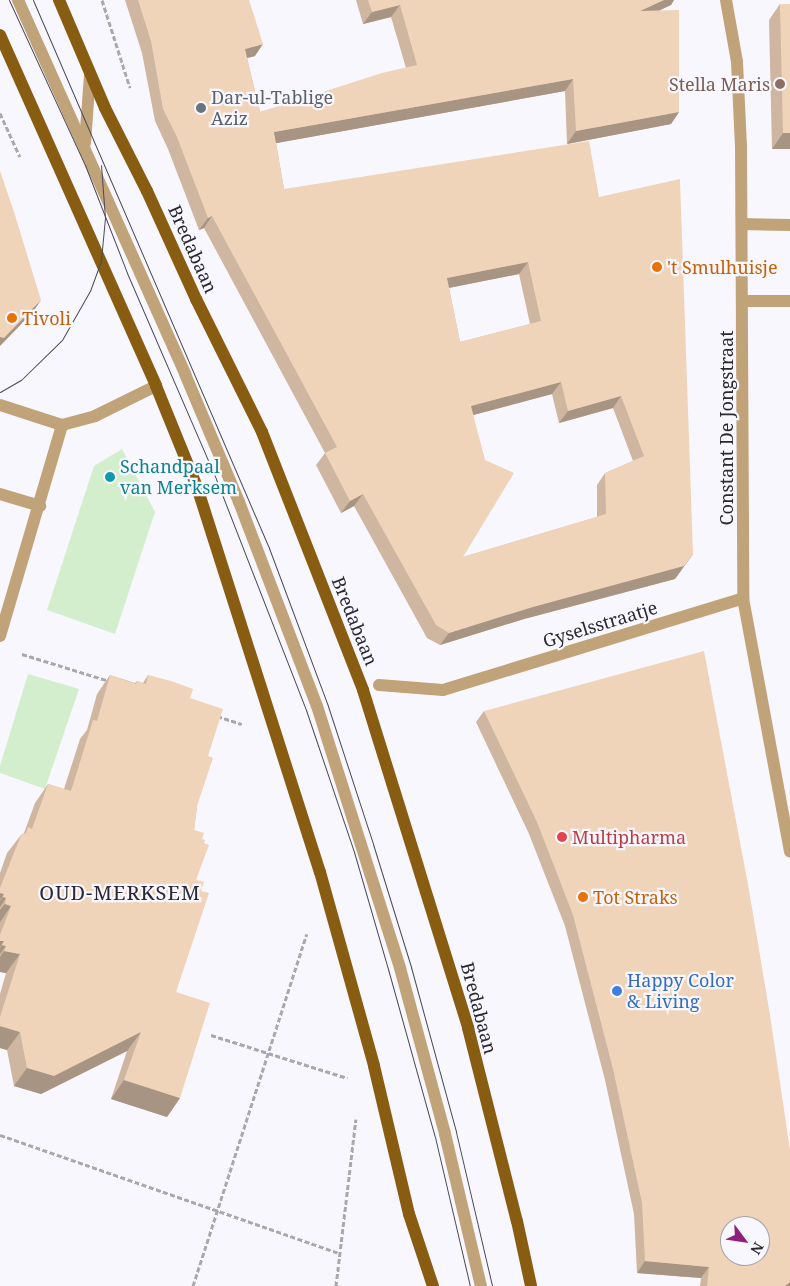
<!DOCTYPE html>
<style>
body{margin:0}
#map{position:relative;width:790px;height:1286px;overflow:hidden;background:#f8f7fe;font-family:"Noto Serif",serif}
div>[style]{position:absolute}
.green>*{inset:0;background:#d3eecc}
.path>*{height:3px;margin-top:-1.5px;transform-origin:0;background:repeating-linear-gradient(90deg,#a9a8b1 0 5px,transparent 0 7.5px)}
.lane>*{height:12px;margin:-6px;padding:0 6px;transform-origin:6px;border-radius:6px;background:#c1a379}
.street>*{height:12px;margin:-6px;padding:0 6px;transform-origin:6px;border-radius:6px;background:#c1a379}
.primary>*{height:12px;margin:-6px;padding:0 6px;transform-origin:6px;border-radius:6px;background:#885d12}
.tram>*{height:1px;margin:-0.5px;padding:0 0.5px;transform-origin:0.5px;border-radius:0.5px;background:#4b4955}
.wall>*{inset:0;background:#ceb6a0}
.shaded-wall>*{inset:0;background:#a79482}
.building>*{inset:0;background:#efd4ba}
.dots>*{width:14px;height:14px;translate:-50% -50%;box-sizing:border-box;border:2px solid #f8f7fe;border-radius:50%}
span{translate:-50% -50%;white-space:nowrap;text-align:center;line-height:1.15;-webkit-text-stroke:4.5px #f8f7fe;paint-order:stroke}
.education-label{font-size:18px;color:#785e54}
.right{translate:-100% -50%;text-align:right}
.worship-label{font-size:18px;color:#5b616d}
.left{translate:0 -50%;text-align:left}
.street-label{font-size:18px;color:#2a2834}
.food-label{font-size:18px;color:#c56008}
.culture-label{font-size:18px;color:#0d838f}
.health-label{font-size:18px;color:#be3a42}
.shop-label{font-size:18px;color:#366cbe}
.quarter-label{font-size:20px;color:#2a2834;letter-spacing:1px}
.north{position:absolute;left:720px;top:1216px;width:50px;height:50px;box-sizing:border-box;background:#f8f7fe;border:1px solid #a6a4ad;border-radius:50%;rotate:121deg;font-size:14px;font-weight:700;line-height:20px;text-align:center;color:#2a2834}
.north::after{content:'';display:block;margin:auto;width:18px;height:22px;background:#901e7e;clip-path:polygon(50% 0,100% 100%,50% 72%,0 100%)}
</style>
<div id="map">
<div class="green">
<div style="clip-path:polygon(122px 449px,155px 512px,115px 634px,47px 610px,94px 466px)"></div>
<div style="clip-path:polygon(28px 674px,79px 689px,45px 789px,0 773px,0 766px)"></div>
</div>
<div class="path">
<div style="left:102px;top:0;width:92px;rotate:72.3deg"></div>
<div style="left:0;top:113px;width:48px;rotate:65.6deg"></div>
<div style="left:22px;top:654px;width:91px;rotate:17.2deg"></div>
<div style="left:217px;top:716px;width:26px;rotate:18deg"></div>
<div style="left:211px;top:1035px;width:143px;rotate:17.5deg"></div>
<div style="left:0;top:1135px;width:359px;rotate:19.2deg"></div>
<div style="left:193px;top:1286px;width:370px;rotate:-72.1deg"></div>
<div style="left:336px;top:1286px;width:168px;rotate:-83.2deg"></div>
</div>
<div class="lane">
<div style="left:18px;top:0;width:410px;rotate:65.9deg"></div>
<div style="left:185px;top:374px;width:139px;rotate:67.1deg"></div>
<div style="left:239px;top:502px;width:218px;rotate:69.1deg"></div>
<div style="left:317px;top:706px;width:275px;rotate:72.4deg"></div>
<div style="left:400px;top:968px;width:172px;rotate:74.8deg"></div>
<div style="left:445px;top:1134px;width:156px;rotate:76.7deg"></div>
<div style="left:85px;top:143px;width:68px;rotate:-85.8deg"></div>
</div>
<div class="street">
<div style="left:726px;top:0;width:63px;rotate:79.9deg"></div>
<div style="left:737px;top:62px;width:84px;rotate:87.3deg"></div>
<div style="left:741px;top:146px;width:452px;rotate:89.7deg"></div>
<div style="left:743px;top:598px;width:258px;rotate:79.5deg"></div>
<div style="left:742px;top:224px;width:48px;rotate:1.2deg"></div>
<div style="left:743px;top:301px;width:47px"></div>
<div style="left:0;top:405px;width:65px;rotate:17.9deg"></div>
<div style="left:0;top:494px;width:42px;rotate:16.7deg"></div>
<div style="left:0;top:636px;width:220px;rotate:-73.6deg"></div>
<div style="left:62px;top:425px;width:34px;rotate:-15deg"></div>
<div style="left:95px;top:416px;width:68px;rotate:-26.2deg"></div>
<div style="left:379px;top:685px;width:64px;rotate:4.5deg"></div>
<div style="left:443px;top:690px;width:314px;rotate:-17deg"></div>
</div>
<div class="primary">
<div style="left:59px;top:0;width:117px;rotate:66.9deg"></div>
<div style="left:105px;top:108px;width:93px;rotate:63.2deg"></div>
<div style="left:147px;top:191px;width:119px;rotate:65.6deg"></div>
<div style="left:196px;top:299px;width:148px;rotate:63.6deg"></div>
<div style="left:262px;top:432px;width:277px;rotate:68.6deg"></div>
<div style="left:363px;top:690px;width:354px;rotate:72.7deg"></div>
<div style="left:468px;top:1028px;width:199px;rotate:75.8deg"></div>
<div style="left:517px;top:1221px;width:66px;rotate:77.8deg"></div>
<div style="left:0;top:35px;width:384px;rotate:66deg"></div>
<div style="left:156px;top:386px;width:109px;rotate:67.9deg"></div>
<div style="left:197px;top:487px;width:404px;rotate:72.3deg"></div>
<div style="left:320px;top:872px;width:201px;rotate:74.4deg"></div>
<div style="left:374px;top:1066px;width:152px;rotate:76.7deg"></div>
<div style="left:409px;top:1214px;width:76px;rotate:71.6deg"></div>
</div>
<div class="tram">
<div style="left:9px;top:0;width:182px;rotate:65.3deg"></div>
<div style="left:85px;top:165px;width:116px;rotate:68.7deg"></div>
<div style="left:127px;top:273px;width:224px;rotate:66.6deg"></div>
<div style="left:216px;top:479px;width:248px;rotate:68.7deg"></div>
<div style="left:306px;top:710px;width:150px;rotate:71.3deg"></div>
<div style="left:354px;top:852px;width:122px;rotate:73.8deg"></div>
<div style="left:388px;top:969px;width:174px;rotate:74.4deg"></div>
<div style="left:435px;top:1137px;width:153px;rotate:76.8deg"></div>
<div style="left:33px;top:0;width:597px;rotate:66.7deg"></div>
<div style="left:269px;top:548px;width:165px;rotate:69.5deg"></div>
<div style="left:327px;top:703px;width:148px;rotate:71.9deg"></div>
<div style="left:373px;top:844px;width:129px;rotate:72.8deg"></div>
<div style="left:411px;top:967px;width:171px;rotate:74.7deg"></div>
<div style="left:456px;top:1132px;width:158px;rotate:76.8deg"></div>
<div style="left:0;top:392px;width:24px;rotate:-30deg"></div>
<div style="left:21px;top:380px;width:57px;rotate:-44.3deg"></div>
<div style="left:62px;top:340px;width:56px;rotate:-60.3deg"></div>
<div style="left:90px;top:291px;width:33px;rotate:-70deg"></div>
<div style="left:101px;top:260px;width:42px;rotate:-84.6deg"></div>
<div style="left:105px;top:218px;width:53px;rotate:-94.3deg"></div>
</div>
<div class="wall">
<div style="clip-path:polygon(evenodd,125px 0,249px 0,255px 56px,247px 58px,260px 112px,406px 68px,391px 17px,363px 24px,356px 0,674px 0,671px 5px,660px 10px,679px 112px,671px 124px,567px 144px,565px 91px,276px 143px,284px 189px,599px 197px,693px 554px,675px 579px,524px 619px,440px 645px,427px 638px,354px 506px,341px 513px,316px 465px,325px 453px,204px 228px,199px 230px,168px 149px,155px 121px,142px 53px,125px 0,519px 274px,530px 324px,460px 342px,449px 288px,519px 274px,125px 0,552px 394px,559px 423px,613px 408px,633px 461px,605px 473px,597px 485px,597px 517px,463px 557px,473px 415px,552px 394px)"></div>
<div style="clip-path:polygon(780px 4px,790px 149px,772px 149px,769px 20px)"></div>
<div style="clip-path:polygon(110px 675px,135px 683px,137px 681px,143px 683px,148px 675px,190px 698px,208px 756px,197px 806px,194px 830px,202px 839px,204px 843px,196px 880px,201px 891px,176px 992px,180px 1098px,167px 1117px,111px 1099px,127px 1051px,41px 1094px,14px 1086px,7px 1050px,0 1048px,0 994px,6px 973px,0 972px,0 873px,7px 853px,21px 835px,24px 833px,35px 803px,48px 784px,64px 789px,80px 739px,87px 730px,97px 694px)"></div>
<div style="clip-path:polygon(484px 711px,790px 1150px,790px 1286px,700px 1286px,701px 1278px,637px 1273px,634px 1214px,605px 1080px,565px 926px,529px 834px,476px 722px)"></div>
</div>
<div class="shaded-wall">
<div style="clip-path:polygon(664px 0,674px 0,671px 5px,632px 23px,640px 11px)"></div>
<div style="clip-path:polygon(400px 5px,391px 17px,363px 24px,372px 12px)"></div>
<div style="clip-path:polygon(263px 44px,255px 56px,236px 61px,245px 49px)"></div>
<div style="clip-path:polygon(573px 79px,565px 91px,266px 145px,274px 132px)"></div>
<div style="clip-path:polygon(679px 112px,671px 124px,567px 144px,576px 131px)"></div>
<div style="clip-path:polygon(783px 133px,790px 133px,790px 149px,772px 149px)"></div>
<div style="clip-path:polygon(212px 216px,204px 228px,199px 230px,208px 218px)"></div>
<div style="clip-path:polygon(528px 262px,519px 274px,438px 290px,447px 278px)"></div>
<div style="clip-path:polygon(41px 300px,33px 312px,0 346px,0 337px)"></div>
<div style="clip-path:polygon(561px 382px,552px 394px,462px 418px,471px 406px)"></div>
<div style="clip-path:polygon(621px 396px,613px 408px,559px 423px,568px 411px)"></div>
<div style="clip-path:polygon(363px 494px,354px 506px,341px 513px,350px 501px)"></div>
<div style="clip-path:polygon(693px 554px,675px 579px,524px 619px,440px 645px,449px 633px)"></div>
<div style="clip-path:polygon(0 893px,4px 894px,0 900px)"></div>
<div style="clip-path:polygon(3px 897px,6px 898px,0 907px,0 901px)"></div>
<div style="clip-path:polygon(5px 904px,11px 906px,0 922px,0 910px)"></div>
<div style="clip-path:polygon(0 941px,4px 941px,0 947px)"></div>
<div style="clip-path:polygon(2px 945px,6px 946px,0 954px,0 948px)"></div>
<div style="clip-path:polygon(4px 951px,20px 954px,6px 973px,0 972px,0 957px)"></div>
<div style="clip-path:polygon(0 1026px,20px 1032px,7px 1050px,0 1048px)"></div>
<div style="clip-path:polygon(141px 1032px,127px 1051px,41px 1094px,14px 1086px,27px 1068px)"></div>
<div style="clip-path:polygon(124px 1080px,180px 1098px,167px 1117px,111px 1099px)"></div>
<div style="clip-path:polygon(645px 1261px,709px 1267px,701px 1278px,637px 1273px)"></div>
<div style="clip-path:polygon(790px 1282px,790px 1286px,785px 1286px)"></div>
</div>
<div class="building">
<div style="clip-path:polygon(evenodd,138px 0,249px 0,263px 44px,245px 49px,260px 112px,382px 73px,417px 65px,400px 5px,372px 12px,368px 0,664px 0,640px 11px,679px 10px,679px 112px,576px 131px,573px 79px,274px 132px,284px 189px,589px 141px,599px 197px,680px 179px,693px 554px,684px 566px,533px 607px,449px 633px,436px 625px,363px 494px,350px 501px,325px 453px,337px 447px,212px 216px,208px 218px,177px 137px,163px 109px,151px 41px,138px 0,528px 262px,541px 321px,460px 342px,447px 278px,528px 262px,138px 0,561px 382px,568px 411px,621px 396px,644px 456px,605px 473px,606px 514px,463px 557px,514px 473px,485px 460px,471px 406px,561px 382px)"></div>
<div style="clip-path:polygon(780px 4px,790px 4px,790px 133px,783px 133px)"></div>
<div style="clip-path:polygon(0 171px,14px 212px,41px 300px,4px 338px,0 337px)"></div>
<div style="clip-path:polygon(evenodd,704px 651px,749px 890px,770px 1015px,790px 1150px,790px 1282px,785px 1286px,707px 1286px,709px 1267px,645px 1261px,642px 1203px,613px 1069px,573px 915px,537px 822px,484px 711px,704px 651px,730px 1226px,760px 1226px,760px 1256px,730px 1256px,730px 1226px)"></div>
<div style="clip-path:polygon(110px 675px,136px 684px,137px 681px,146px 684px,148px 675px,171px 681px,193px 689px,190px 698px,223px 709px,208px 756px,213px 758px,197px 806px,194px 830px,204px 833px,202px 839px,205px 840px,204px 843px,209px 845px,196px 880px,204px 882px,201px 891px,209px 893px,176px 992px,210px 1003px,180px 1098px,124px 1080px,141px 1032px,54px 1076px,27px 1068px,20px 1032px,0 1026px,0 1017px,20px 954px,4px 951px,6px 946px,2px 945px,4px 941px,0 941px,0 935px,11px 906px,5px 904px,6px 898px,3px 897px,4px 894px,0 893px,0 888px,21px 835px,26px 833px,28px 827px,32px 829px,48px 784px,71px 791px,93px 720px,97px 721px)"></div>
</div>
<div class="dots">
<div style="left:780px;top:84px;background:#8d6e63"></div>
<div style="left:201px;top:108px;background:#6b7280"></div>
<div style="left:657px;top:267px;background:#e8710a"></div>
<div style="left:12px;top:318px;background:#e8710a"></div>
<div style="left:110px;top:477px;background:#0f9aa8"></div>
<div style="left:562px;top:837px;background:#e0444e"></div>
<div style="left:583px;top:897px;background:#e8710a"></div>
<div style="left:617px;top:991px;background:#3f7fe0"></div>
</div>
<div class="education-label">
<span class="right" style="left:770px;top:84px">Stella Maris</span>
</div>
<div class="worship-label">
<span class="left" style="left:211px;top:108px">Dar-ul-Tablige<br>Aziz</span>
</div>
<div class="street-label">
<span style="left:193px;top:249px;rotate:66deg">Bredabaan</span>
<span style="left:726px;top:428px;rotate:-90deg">Constant De Jongstraat</span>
<span style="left:355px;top:621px;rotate:68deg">Bredabaan</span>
<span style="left:600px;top:624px;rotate:-17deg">Gyselsstraatje</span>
<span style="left:479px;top:1008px;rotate:75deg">Bredabaan</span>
</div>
<div class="food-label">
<span class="left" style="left:667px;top:267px">'t Smulhuisje</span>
<span class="left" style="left:22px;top:318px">Tivoli</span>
<span class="left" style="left:593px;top:897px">Tot Straks</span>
</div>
<div class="culture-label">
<span class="left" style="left:120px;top:477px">Schandpaal<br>van Merksem</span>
</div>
<div class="health-label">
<span class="left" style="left:572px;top:837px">Multipharma</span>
</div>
<div class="shop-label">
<span class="left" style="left:627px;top:991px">Happy Color<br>&amp; Living</span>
</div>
<div class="quarter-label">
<span style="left:120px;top:892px">OUD-MERKSEM</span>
</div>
<div class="north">N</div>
</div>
